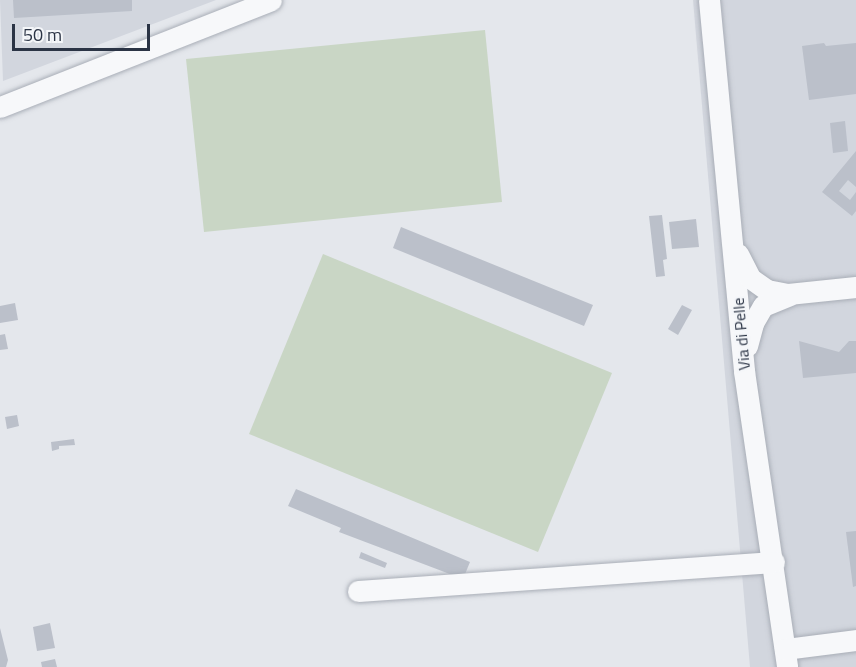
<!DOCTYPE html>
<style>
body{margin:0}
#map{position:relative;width:856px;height:667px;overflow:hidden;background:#e4e7ec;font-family:"Titillium Web",sans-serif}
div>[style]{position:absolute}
.built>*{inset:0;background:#d2d6de}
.green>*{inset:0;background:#c9d6c5}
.building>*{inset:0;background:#bbc0ca}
.roads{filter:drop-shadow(0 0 2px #a9aeb7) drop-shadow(0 0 2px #a9aeb7)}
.minor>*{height:21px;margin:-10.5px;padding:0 10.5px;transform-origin:10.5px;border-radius:10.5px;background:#f7f8fa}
span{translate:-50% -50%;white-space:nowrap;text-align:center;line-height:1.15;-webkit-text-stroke:4.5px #f4f6f9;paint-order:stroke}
.street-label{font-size:16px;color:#2b3445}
.scale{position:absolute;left:12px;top:24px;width:138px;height:27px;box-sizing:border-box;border:3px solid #2b3445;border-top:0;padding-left:8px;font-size:18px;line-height:21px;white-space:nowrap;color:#2b3445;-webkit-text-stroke:4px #f4f6f9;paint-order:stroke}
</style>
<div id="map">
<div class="built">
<div style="clip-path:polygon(0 0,216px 0,3px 81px)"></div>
<div style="clip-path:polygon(693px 0,856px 0,856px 667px,750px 667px)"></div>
</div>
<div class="green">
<div style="clip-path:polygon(485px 30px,502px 202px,204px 232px,186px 59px)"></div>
<div style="clip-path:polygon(323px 254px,612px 373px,538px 552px,249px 434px)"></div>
</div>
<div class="building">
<div style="clip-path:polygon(13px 0,132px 0,132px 11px,14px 18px)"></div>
<div style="clip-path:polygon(824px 43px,826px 46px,856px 43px,856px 94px,809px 100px,802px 46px)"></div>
<div style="clip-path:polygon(845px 121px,848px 151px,833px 153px,830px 123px)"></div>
<div style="clip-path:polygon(856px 151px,856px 187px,848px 180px,839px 191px,850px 200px,856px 192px,856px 211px,852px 216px,822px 192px)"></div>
<div style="clip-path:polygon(662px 215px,667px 259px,663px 260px,665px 276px,656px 277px,649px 216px)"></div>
<div style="clip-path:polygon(696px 219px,699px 247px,672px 249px,669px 222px)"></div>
<div style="clip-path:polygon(401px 227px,593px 305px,584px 326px,393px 248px)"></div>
<div style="clip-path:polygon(15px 303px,18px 320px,0 323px,0 306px)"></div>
<div style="clip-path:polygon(682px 305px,692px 310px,678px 335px,668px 329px)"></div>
<div style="clip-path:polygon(5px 334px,8px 349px,0 350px,0 335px)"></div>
<div style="clip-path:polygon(799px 341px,839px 352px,849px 341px,856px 341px,856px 373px,803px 378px)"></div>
<div style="clip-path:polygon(17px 415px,19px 426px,7px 429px,5px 417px)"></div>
<div style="clip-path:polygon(74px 439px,75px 445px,59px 446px,59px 449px,52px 451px,51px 442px)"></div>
<div style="clip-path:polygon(296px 489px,470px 562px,463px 579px,339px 532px,341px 528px,288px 506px)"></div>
<div style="clip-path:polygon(856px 531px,856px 586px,853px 587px,846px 532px)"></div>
<div style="clip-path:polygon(361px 552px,387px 563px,385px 568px,359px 558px)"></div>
<div style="clip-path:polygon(50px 623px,55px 648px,37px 651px,33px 627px)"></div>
<div style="clip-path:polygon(0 628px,8px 660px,6px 667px,0 667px)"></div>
<div style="clip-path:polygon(55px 659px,57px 667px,42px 667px,41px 662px)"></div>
</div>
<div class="roads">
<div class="minor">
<div style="left:709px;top:0;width:373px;rotate:84.6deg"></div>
<div style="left:744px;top:371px;width:299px;rotate:81.7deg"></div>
<div style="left:0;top:107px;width:291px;rotate:-21.5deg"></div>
<div style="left:738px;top:254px;width:27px;rotate:63deg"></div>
<div style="left:750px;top:278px;width:21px;rotate:35deg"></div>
<div style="left:767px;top:290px;width:21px;rotate:11deg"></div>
<div style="left:788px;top:294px;width:68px;rotate:-5.9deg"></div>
<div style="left:747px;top:346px;width:24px;rotate:-75deg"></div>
<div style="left:753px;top:323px;width:20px;rotate:-60deg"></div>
<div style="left:763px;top:306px;width:29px;rotate:-22deg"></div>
<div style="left:358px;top:591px;width:417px;rotate:-4deg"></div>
<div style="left:785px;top:649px;width:72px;rotate:-7.2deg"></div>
</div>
</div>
<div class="street-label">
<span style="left:741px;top:334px;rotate:-95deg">Via di Pelle</span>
</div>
<div class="scale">50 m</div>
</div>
